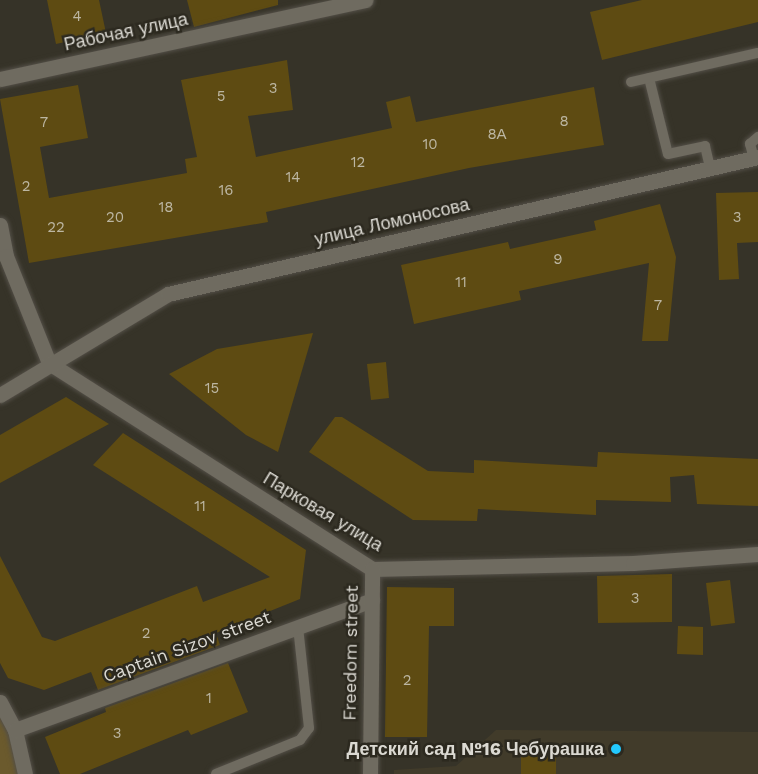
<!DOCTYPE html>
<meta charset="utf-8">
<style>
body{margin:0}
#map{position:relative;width:758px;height:774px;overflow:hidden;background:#363328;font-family:"Work Sans",sans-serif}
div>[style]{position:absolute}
.built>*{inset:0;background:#413b2a}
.green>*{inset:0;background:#6b5a2d}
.building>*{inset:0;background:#5e4b12}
.roads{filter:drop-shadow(0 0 2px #534f47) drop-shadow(0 0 2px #534f47)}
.lane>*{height:10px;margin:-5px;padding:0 5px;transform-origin:5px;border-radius:5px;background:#6f6b60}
.street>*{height:15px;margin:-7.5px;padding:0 7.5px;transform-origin:7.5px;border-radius:7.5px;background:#6f6b60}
.secondary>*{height:15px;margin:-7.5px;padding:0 7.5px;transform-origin:7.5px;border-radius:7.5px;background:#6f6b60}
.dots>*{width:16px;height:16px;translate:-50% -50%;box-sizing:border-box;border:3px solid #2c291f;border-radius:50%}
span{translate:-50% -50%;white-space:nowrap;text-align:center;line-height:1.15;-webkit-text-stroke:5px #2c291f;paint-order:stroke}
.number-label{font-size:15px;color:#bcb6a2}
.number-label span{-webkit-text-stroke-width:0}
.street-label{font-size:18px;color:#dbd9d2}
.poi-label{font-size:18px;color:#dbd9d2;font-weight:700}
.right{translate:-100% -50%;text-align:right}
</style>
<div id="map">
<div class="built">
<div style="clip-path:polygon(496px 730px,758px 732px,758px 774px,394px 774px,394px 770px,456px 766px)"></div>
</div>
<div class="green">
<div style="clip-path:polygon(0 702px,25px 774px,0 774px)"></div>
</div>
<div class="building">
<div style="clip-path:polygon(47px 0,99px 0,106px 33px,56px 44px)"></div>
<div style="clip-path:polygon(187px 0,278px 0,278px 5px,194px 27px)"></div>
<div style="clip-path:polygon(642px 0,758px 0,758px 22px,602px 60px,590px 12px)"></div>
<div style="clip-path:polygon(287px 60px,293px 110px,248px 116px,256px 157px,392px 128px,386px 102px,410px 96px,416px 122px,594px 87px,604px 145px,469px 168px,266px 212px,268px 222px,29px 263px,0 99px,78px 85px,88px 138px,40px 147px,49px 198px,187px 173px,185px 159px,197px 157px,181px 80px)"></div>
<div style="clip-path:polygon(758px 192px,758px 242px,737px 243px,739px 279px,719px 280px,716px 193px)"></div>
<div style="clip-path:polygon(660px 204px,676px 257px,668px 341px,642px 341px,649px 263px,519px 291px,521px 300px,414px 324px,401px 265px,508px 242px,510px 249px,596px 230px,594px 221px)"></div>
<div style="clip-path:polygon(313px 333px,278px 452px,246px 435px,169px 374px,217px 349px)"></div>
<div style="clip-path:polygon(386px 362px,389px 398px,371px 400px,367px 364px)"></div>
<div style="clip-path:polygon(66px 397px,109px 424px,0 483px,0 435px)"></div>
<div style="clip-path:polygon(335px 417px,342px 417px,428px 471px,474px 473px,474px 460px,597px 467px,598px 452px,758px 459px,758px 506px,697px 504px,694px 475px,670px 477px,671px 502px,596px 500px,596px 515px,478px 509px,477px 521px,413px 520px,309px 452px)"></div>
<div style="clip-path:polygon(123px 433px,306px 550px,300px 599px,216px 633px,220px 645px,98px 690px,91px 672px,44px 690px,8px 678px,0 663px,0 556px,42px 637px,55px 641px,197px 586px,203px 602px,270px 577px,93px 465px)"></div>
<div style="clip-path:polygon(672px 574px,672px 622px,598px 623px,597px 576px)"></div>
<div style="clip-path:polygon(730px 580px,735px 623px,711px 626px,706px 583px)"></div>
<div style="clip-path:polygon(387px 587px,454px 588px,454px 626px,429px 626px,427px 737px,385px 737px)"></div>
<div style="clip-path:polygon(678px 626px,703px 627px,703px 655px,677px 654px)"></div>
<div style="clip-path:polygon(228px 663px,248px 712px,191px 735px,188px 730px,80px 774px,60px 774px,45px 737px,106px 712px,105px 708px)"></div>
<div style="clip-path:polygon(521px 749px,556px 749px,556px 774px,521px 774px)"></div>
</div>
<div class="roads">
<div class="lane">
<div style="left:649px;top:78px;width:78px;rotate:76deg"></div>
<div style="left:668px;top:154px;width:38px;rotate:-12deg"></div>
<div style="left:705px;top:146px;width:23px;rotate:77deg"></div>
<div style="left:631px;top:82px;width:130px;rotate:-12.9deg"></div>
<div style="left:754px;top:158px;width:15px;rotate:-106deg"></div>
<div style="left:750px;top:144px;width:11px;rotate:-41deg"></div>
<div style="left:216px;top:774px;width:91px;rotate:-22deg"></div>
<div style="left:300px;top:740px;width:15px;rotate:-53deg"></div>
<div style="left:309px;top:728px;width:102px;rotate:-96.2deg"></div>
</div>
<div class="street">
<div style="left:0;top:79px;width:374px;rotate:-12.2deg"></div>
<div style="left:0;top:225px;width:32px;rotate:79deg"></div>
<div style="left:6px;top:256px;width:115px;rotate:68.1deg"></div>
<div style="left:49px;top:363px;width:383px;rotate:32.5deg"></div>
<div style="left:372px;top:569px;width:261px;rotate:-1.3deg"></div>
<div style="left:633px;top:563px;width:125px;rotate:-4.1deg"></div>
<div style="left:0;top:702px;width:32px;rotate:62deg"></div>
<div style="left:15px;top:730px;width:45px;rotate:77.2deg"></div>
<div style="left:15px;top:730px;width:380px;rotate:-20deg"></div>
<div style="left:370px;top:774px;width:205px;rotate:-89.4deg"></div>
</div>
<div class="secondary">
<div style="left:0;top:395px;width:196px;rotate:-31deg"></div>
<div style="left:168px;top:294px;width:606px;rotate:-13.07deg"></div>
</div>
</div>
<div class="dots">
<div style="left:616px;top:749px;background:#23c9fe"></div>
</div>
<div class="number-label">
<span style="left:77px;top:17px">4</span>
<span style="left:273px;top:89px">3</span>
<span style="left:221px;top:97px">5</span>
<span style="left:564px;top:122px">8</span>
<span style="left:44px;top:123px">7</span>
<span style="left:497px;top:135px">8А</span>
<span style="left:430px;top:145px">10</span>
<span style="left:358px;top:163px">12</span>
<span style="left:293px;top:178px">14</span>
<span style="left:26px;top:187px">2</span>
<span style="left:226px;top:191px">16</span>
<span style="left:166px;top:208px">18</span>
<span style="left:115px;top:218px">20</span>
<span style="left:737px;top:218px">3</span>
<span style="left:56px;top:228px">22</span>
<span style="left:558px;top:260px">9</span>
<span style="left:461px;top:283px">11</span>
<span style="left:658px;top:306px">7</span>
<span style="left:212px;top:389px">15</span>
<span style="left:200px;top:507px">11</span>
<span style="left:635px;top:599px">3</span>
<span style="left:146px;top:634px">2</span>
<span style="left:407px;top:681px">2</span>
<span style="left:209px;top:699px">1</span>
<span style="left:117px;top:734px">3</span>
</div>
<div class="street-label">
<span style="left:126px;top:32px;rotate:-12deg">Рабочая улица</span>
<span style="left:392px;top:222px;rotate:-13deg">улица Ломоносова</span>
<span style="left:323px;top:512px;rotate:31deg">Парковая улица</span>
<span style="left:187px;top:647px;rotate:-20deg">Captain Sizov street</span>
<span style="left:351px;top:653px;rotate:-89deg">Freedom street</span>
</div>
<div class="poi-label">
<span class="right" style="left:604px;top:749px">Детский сад №16 Чебурашка</span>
</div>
</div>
